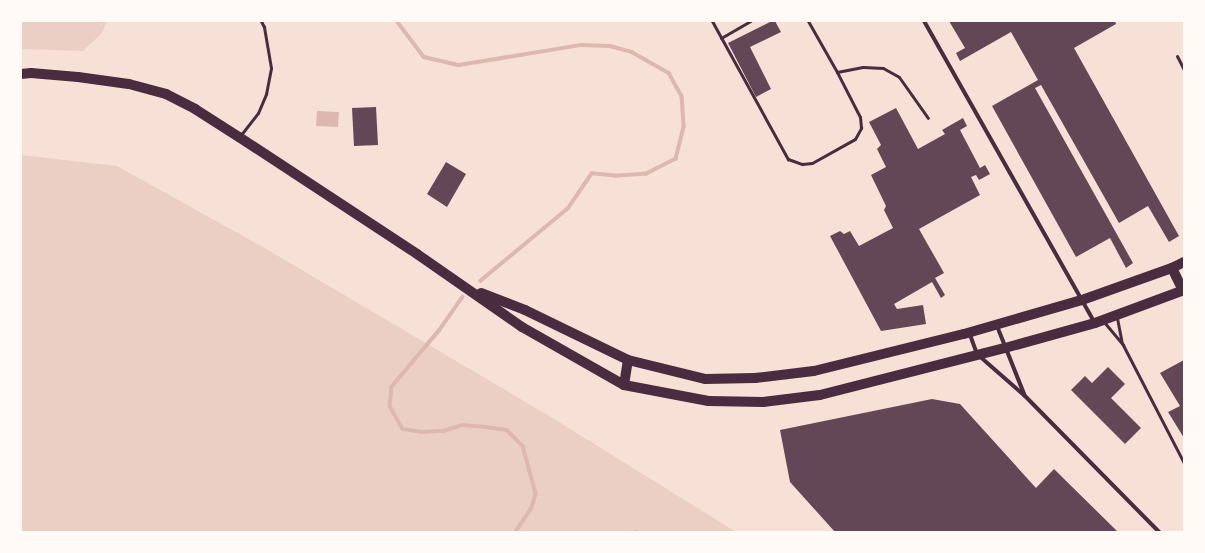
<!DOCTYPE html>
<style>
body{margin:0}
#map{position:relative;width:1205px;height:553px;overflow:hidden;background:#f7e1d7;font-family:"Titillium Web",sans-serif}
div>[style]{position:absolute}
.green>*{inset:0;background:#ebcfc5}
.water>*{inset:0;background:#dcb8b0}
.stream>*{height:3.5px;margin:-1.75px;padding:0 1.75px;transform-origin:1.75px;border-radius:1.75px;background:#dcb8b0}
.building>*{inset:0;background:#644757}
.service>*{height:3px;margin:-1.5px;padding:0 1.5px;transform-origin:1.5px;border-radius:1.5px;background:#4a2c40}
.minor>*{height:4px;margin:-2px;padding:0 2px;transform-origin:2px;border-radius:2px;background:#4a2c40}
.primary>*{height:10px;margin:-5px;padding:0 5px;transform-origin:5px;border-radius:5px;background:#4a2c40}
span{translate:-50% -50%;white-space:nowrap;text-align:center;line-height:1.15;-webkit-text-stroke:3px #fffaf5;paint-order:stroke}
.frame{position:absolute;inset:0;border:22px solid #fffaf5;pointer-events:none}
</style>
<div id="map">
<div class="green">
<div style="clip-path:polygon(21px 21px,107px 21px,101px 34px,83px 51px,21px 49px)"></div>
<div style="clip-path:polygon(21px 155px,117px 166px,268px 250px,551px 417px,736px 532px,21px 532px)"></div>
</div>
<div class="water">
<div style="clip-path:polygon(317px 111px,339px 112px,338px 127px,316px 126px)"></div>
</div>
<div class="stream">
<div style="left:397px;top:21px;width:45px;rotate:53.1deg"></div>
<div style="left:424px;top:57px;width:36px;rotate:13deg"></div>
<div style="left:459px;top:65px;width:124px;rotate:-9.3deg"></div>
<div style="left:581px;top:45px;width:29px;rotate:2deg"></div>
<div style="left:610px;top:46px;width:23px;rotate:15deg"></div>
<div style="left:632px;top:52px;width:43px;rotate:29.6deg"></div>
<div style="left:669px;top:73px;width:26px;rotate:61deg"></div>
<div style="left:682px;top:96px;width:31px;rotate:86deg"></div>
<div style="left:684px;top:127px;width:33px;rotate:104deg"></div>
<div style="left:676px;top:159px;width:33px;rotate:153deg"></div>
<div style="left:647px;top:174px;width:31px;rotate:176deg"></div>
<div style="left:616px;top:176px;width:24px;rotate:-175deg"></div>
<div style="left:592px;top:174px;width:42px;rotate:124.4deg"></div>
<div style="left:568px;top:209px;width:113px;rotate:140.4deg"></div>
<div style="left:463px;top:297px;width:40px;rotate:124.9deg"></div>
<div style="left:440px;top:330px;width:75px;rotate:130.1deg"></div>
<div style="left:392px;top:387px;width:19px;rotate:96deg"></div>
<div style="left:390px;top:406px;width:26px;rotate:61deg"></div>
<div style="left:403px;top:429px;width:18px;rotate:9deg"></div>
<div style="left:421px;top:432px;width:22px;rotate:-3deg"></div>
<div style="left:443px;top:431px;width:21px;rotate:-17deg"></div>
<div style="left:463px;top:425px;width:23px;rotate:5deg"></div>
<div style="left:486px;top:427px;width:21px;rotate:8deg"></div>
<div style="left:507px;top:430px;width:23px;rotate:45deg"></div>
<div style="left:523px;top:446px;width:50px;rotate:74.8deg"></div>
<div style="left:536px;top:494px;width:15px;rotate:106deg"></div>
<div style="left:532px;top:508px;width:29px;rotate:124deg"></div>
<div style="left:635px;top:532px;width:1px"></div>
</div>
<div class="building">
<div style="clip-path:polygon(772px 21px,775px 21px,781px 32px,750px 47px,771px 89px,756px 97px,728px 43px)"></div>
<div style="clip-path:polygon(949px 21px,1115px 21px,1116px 24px,1074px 48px,1179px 236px,1169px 242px,1148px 206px,1119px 223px,1041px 85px,1035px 88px,1133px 263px,1126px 268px,1110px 238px,1076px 257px,992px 106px,1038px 80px,1011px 32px,960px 61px,956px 53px,965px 48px)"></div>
<div style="clip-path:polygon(376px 107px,378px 145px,354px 146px,352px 108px)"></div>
<div style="clip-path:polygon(896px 108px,918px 149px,945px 134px,942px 130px,963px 118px,967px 126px,960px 130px,980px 168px,985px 165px,990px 174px,979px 180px,976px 175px,971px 177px,980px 195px,919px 229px,944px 273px,935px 278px,945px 295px,941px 298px,932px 282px,894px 304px,897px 309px,923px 305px,926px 324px,881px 331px,830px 236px,840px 231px,844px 234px,850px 231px,859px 246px,893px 228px,884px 210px,886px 206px,871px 175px,886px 167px,877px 149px,881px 145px,869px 122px)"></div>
<div style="clip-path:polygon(446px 162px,466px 174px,447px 207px,427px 194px)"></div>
<div style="clip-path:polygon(1184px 360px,1184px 438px,1168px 412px,1180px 406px,1160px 373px)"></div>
<div style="clip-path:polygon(1108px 367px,1125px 384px,1111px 398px,1141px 428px,1125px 444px,1071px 390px,1085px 376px,1092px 383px)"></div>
<div style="clip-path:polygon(932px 399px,960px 404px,1036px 488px,1054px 469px,1118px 532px,835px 532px,790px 482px,780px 430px)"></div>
</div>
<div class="service">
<div style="left:712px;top:21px;width:158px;rotate:61.2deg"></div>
<div style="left:788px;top:159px;width:15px;rotate:20deg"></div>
<div style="left:802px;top:164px;width:10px;rotate:-6deg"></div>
<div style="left:812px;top:163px;width:49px;rotate:-29.2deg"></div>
<div style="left:855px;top:139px;width:13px;rotate:-61deg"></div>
<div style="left:861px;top:128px;width:11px;rotate:-95deg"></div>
<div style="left:860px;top:117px;width:51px;rotate:-117.1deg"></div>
<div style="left:808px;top:21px;width:59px;rotate:60.4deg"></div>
<div style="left:837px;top:72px;width:26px;rotate:-11deg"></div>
<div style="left:863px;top:67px;width:20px;rotate:3deg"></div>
<div style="left:883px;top:68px;width:18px;rotate:29deg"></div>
<div style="left:899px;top:77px;width:50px;rotate:54.7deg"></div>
<div style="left:721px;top:38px;width:34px;rotate:-30deg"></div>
<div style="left:1177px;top:56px;width:16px;rotate:63deg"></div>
<div style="left:240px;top:136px;width:29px;rotate:-52deg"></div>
<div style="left:258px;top:113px;width:21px;rotate:-67deg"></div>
<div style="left:266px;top:94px;width:26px;rotate:-79deg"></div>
<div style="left:271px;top:68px;width:42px;rotate:-99.7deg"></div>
<div style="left:264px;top:27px;width:7px;rotate:-117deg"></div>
<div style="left:1117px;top:318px;width:26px;rotate:79deg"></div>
<div style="left:1104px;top:322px;width:30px;rotate:50deg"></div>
<div style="left:1123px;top:345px;width:133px;rotate:62.7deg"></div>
</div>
<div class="minor">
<div style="left:924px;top:21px;width:346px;rotate:60.5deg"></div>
<div style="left:997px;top:326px;width:73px;rotate:68.3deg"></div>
<div style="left:969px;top:332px;width:23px;rotate:70deg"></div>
<div style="left:977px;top:354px;width:64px;rotate:41.2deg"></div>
<div style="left:1025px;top:396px;width:191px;rotate:45.4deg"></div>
</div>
<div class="primary">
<div style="left:21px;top:74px;width:10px;rotate:-6deg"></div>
<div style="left:31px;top:73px;width:47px;rotate:4.9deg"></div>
<div style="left:78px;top:77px;width:51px;rotate:7.8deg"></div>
<div style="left:129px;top:84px;width:38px;rotate:15deg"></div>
<div style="left:166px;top:94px;width:33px;rotate:27deg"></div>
<div style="left:195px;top:109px;width:52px;rotate:32.5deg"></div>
<div style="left:239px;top:137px;width:213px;rotate:33.3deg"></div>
<div style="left:417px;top:254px;width:128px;rotate:34.8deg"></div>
<div style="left:522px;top:327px;width:117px;rotate:29.6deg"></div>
<div style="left:624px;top:385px;width:86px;rotate:10.7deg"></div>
<div style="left:709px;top:401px;width:54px;rotate:1.1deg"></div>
<div style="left:763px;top:402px;width:57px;rotate:-7deg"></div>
<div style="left:820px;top:395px;width:191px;rotate:-14.3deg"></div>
<div style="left:1005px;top:348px;width:93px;rotate:-15.5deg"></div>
<div style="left:1095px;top:323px;width:95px;rotate:-20.3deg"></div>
<div style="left:1172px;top:268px;width:25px;rotate:64deg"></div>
<div style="left:481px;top:293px;width:47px;rotate:21.1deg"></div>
<div style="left:525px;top:310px;width:114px;rotate:25.9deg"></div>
<div style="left:628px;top:360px;width:79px;rotate:13.9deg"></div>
<div style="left:705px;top:379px;width:50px;rotate:-1.1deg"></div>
<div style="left:755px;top:378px;width:59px;rotate:-6.8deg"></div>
<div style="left:814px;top:371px;width:154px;rotate:-13.9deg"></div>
<div style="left:964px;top:334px;width:123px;rotate:-16.1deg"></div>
<div style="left:1082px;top:300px;width:96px;rotate:-19.6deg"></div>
<div style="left:1172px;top:268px;width:13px;rotate:-27deg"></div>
<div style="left:624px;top:385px;width:25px;rotate:-81deg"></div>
</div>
<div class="frame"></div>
</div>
